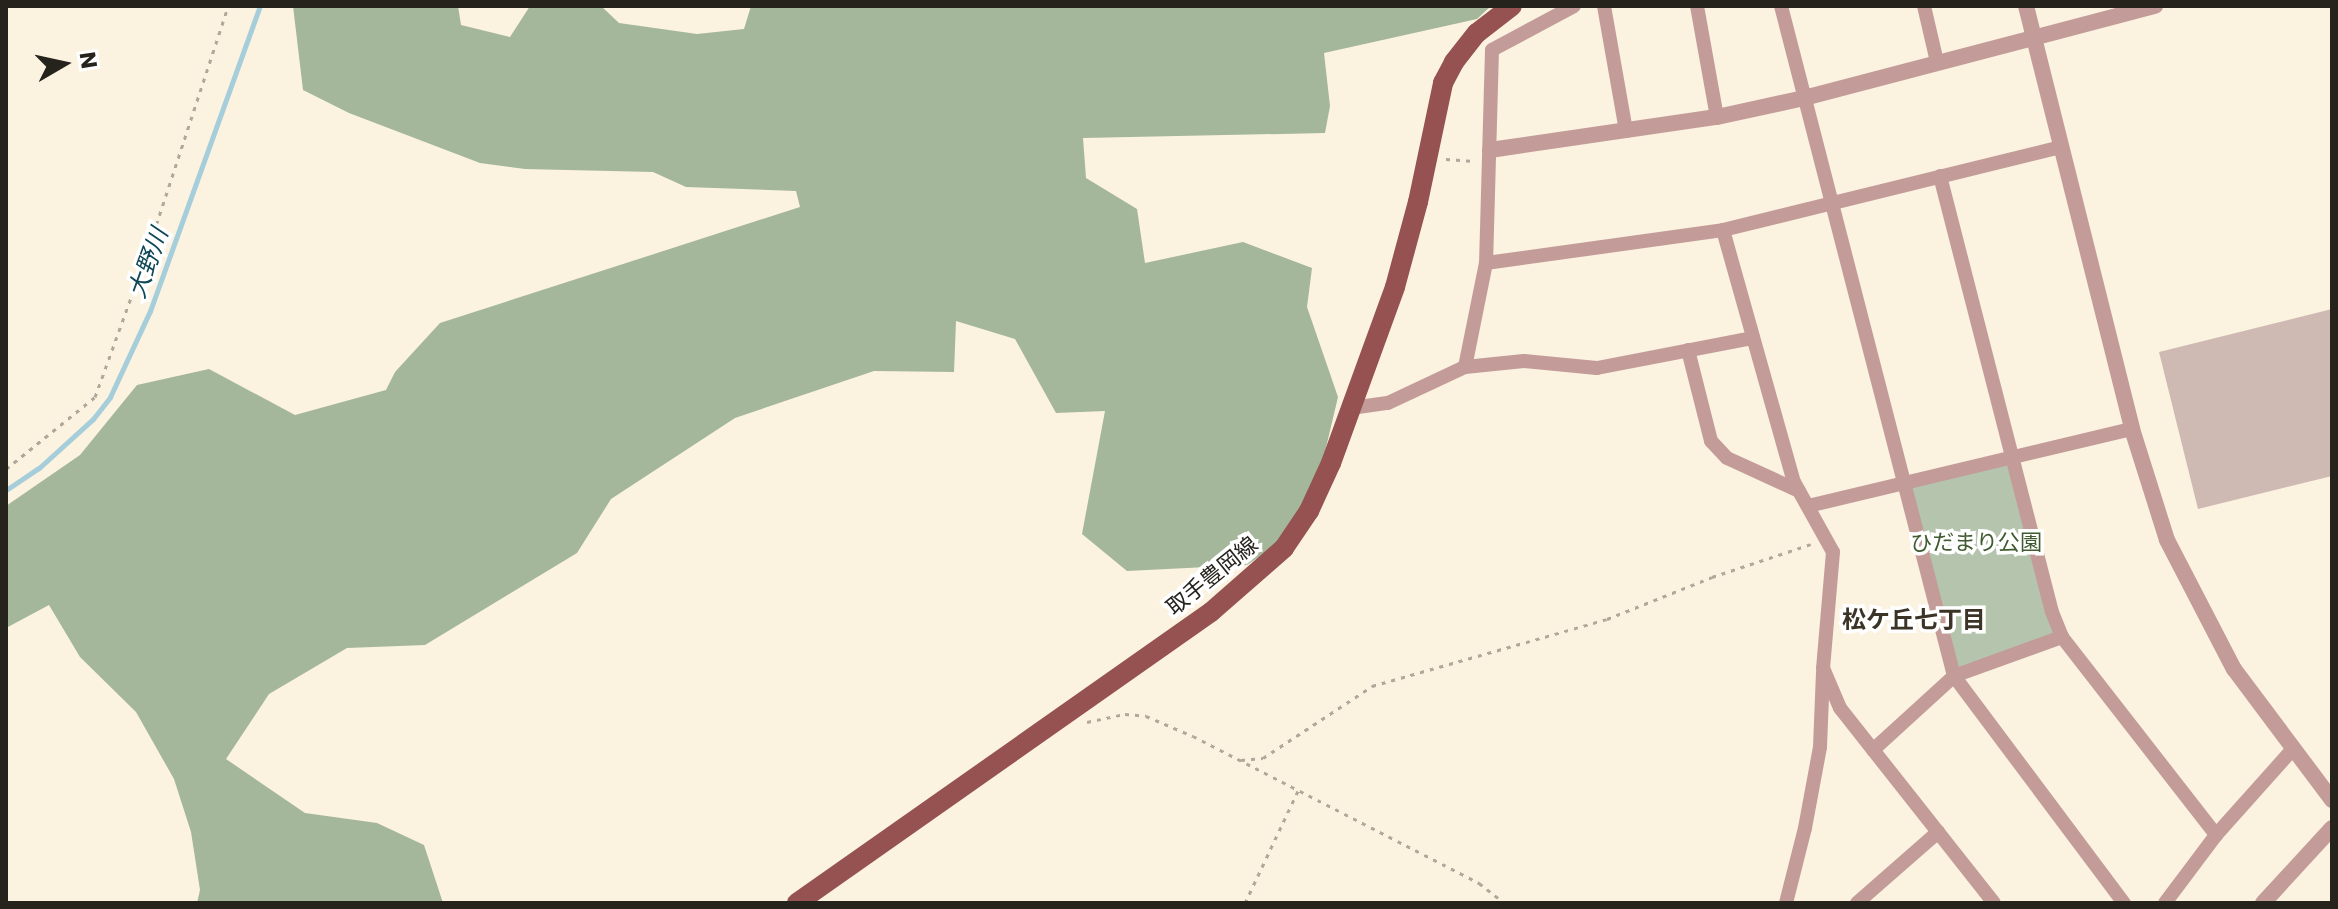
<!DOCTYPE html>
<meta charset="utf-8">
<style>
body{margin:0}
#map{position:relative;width:2338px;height:909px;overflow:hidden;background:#fbf2e0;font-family:Poppins,"Noto Sans JP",sans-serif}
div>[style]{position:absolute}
.green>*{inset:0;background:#b5c5ad}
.forest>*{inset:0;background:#a4b79a}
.stream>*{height:5px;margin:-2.5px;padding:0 2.5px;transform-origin:2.5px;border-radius:2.5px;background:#a5cdda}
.building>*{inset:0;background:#cebab3}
.path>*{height:3px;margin-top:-1.5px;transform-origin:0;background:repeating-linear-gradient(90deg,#b0a99b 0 4px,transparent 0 10px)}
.minor>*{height:14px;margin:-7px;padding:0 7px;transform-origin:7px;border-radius:7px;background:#c39c99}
.tertiary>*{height:16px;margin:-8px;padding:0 8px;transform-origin:8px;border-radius:8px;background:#c39c99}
.primary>*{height:20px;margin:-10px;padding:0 10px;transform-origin:10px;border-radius:10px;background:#955250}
span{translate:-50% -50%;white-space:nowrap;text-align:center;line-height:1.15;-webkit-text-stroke:7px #fff;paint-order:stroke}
.park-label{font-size:22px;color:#405b2f}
.street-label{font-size:22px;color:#26231d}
.water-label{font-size:24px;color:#0e4756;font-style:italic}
.neighbourhood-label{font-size:24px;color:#3b3426;font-weight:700}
.frame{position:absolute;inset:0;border:8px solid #26231d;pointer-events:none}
.north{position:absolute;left:24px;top:24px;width:80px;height:80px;-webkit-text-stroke:6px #fff;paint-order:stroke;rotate:81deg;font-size:22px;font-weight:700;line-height:32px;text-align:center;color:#26231d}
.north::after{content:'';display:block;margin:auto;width:28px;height:36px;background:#26231d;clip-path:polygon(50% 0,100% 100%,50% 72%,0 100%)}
</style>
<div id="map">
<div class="green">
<div style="clip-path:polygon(2013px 456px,2062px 637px,1954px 676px,1901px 483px)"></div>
</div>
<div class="forest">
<div style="clip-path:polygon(293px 6px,458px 6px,461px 25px,510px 37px,530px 6px,601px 6px,619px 23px,697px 34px,744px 29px,751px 6px,1491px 6px,1477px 19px,1324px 53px,1330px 106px,1325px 133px,1083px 138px,1086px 178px,1137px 209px,1145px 263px,1243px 242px,1312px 268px,1307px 307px,1338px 397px,1324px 456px,1297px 515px,1275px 546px,1247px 565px,1127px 571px,1082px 534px,1105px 411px,1056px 413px,1015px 339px,956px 321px,954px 372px,874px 371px,735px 418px,611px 499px,577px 553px,425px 645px,347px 648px,269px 694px,226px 759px,305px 813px,377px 823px,424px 845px,443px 903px,197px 903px,200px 890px,191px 832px,174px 779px,136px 712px,80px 657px,49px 605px,6px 628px,6px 506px,80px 455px,137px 385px,209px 369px,295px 415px,386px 390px,395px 372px,440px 323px,800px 207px,796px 191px,686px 187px,653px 172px,525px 169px,480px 163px,349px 113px,303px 90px)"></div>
</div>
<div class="stream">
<div style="left:6px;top:490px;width:40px;rotate:-34deg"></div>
<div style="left:39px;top:468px;width:73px;rotate:-42.2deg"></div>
<div style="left:93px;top:419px;width:28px;rotate:-52deg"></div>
<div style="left:110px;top:397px;width:95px;rotate:-65.1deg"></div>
<div style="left:150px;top:311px;width:324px;rotate:-70.2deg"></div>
</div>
<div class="building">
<div style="clip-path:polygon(2332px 309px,2332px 476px,2198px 509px,2159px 352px)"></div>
</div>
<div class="path">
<div style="left:1446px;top:159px;width:28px;rotate:4deg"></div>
<div style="left:6px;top:469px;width:114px;rotate:-39deg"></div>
<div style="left:95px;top:397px;width:153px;rotate:-70.1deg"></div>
<div style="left:147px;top:253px;width:260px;rotate:-71.8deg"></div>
<div style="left:1087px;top:722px;width:39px;rotate:-12deg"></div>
<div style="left:1125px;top:714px;width:21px;rotate:5deg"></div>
<div style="left:1146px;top:716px;width:51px;rotate:23.1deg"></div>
<div style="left:1193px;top:736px;width:322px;rotate:27.2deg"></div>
<div style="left:1479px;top:883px;width:33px;rotate:38deg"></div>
<div style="left:1241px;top:760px;width:22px;rotate:-5deg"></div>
<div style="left:1263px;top:758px;width:131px;rotate:-33.4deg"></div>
<div style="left:1372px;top:686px;width:244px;rotate:-15.9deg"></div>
<div style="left:1607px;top:619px;width:113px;rotate:-21.8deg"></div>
<div style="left:1712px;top:577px;width:104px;rotate:-18.4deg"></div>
<div style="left:1245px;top:903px;width:124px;rotate:-64.7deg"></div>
</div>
<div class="minor">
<div style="left:1574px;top:6px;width:93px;rotate:151.8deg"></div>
<div style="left:1492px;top:50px;width:213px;rotate:91.6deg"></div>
<div style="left:1486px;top:263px;width:239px;rotate:-7.9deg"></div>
<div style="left:1723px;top:230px;width:262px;rotate:74.3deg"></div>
<div style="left:1794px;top:482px;width:80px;rotate:60.9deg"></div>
<div style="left:1833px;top:552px;width:116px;rotate:94.9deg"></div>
<div style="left:1823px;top:668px;width:43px;rotate:67deg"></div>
<div style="left:1840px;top:708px;width:248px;rotate:51.7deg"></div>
<div style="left:1604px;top:6px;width:127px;rotate:80deg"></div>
<div style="left:1697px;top:6px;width:113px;rotate:79.8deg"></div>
<div style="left:1781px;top:6px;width:692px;rotate:75.52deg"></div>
<div style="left:1954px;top:676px;width:284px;rotate:53.2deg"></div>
<div style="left:1924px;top:6px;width:57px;rotate:76.9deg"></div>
<div style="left:1940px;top:176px;width:450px;rotate:75.6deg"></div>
<div style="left:2052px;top:612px;width:27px;rotate:68deg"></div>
<div style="left:2062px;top:637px;width:251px;rotate:52.1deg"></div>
<div style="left:1723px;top:230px;width:348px;rotate:-13.8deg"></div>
<div style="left:1688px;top:350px;width:94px;rotate:75.8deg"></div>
<div style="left:1711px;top:441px;width:23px;rotate:47deg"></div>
<div style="left:1727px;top:458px;width:79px;rotate:24.6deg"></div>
<div style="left:1465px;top:367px;width:106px;rotate:-78.6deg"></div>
<div style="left:1351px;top:408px;width:37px;rotate:-8deg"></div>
<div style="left:1388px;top:403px;width:85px;rotate:-25.1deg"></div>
<div style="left:1465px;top:367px;width:59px;rotate:-5.8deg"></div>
<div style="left:1524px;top:361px;width:73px;rotate:5.5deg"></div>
<div style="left:1597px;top:368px;width:159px;rotate:-10.9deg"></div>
<div style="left:1808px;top:506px;width:333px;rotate:-13.4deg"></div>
<div style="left:1873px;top:750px;width:110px;rotate:-42.4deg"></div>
<div style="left:1954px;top:676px;width:115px;rotate:-19.9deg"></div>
<div style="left:1786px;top:903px;width:77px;rotate:-75.8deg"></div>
<div style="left:1805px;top:828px;width:82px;rotate:-79.5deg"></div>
<div style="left:1820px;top:747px;width:75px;rotate:-87.7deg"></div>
<div style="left:1857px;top:903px;width:108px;rotate:-41.2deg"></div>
<div style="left:2165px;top:903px;width:85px;rotate:-53.1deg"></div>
<div style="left:2216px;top:835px;width:114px;rotate:-48.2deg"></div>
</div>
<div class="tertiary">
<div style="left:2026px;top:6px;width:436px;rotate:75.9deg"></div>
<div style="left:2132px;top:429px;width:116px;rotate:72.5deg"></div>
<div style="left:2167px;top:540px;width:145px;rotate:62.6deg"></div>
<div style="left:2234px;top:669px;width:164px;rotate:53.2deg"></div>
<div style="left:1490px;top:150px;width:229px;rotate:-8.3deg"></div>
<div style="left:1717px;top:117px;width:89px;rotate:-12.3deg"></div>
<div style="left:1804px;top:98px;width:363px;rotate:-14.7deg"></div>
<div style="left:2263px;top:903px;width:102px;rotate:-47.4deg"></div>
</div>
<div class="primary">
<div style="left:797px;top:903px;width:506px;rotate:-35.1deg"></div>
<div style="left:1211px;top:612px;width:97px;rotate:-41.2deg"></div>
<div style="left:1284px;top:548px;width:45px;rotate:-56deg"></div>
<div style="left:1309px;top:511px;width:53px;rotate:-65.4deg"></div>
<div style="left:1331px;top:463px;width:187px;rotate:-70deg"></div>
<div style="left:1395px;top:287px;width:88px;rotate:-74.9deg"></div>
<div style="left:1418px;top:202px;width:122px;rotate:-78.1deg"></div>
<div style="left:1443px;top:83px;width:24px;rotate:-62deg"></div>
<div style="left:1454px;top:62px;width:37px;rotate:-52deg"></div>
<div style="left:1477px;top:33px;width:44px;rotate:-37.6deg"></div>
</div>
<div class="park-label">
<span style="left:1976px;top:543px">ひだまり公園</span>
</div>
<div class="street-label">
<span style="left:1212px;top:576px;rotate:-39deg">取手豊岡線</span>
</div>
<div class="water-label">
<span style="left:148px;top:263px;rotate:-70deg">大野川</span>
</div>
<div class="neighbourhood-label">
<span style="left:1914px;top:620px">松ケ丘七丁目</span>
</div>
<div class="frame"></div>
<div class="north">N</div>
</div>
